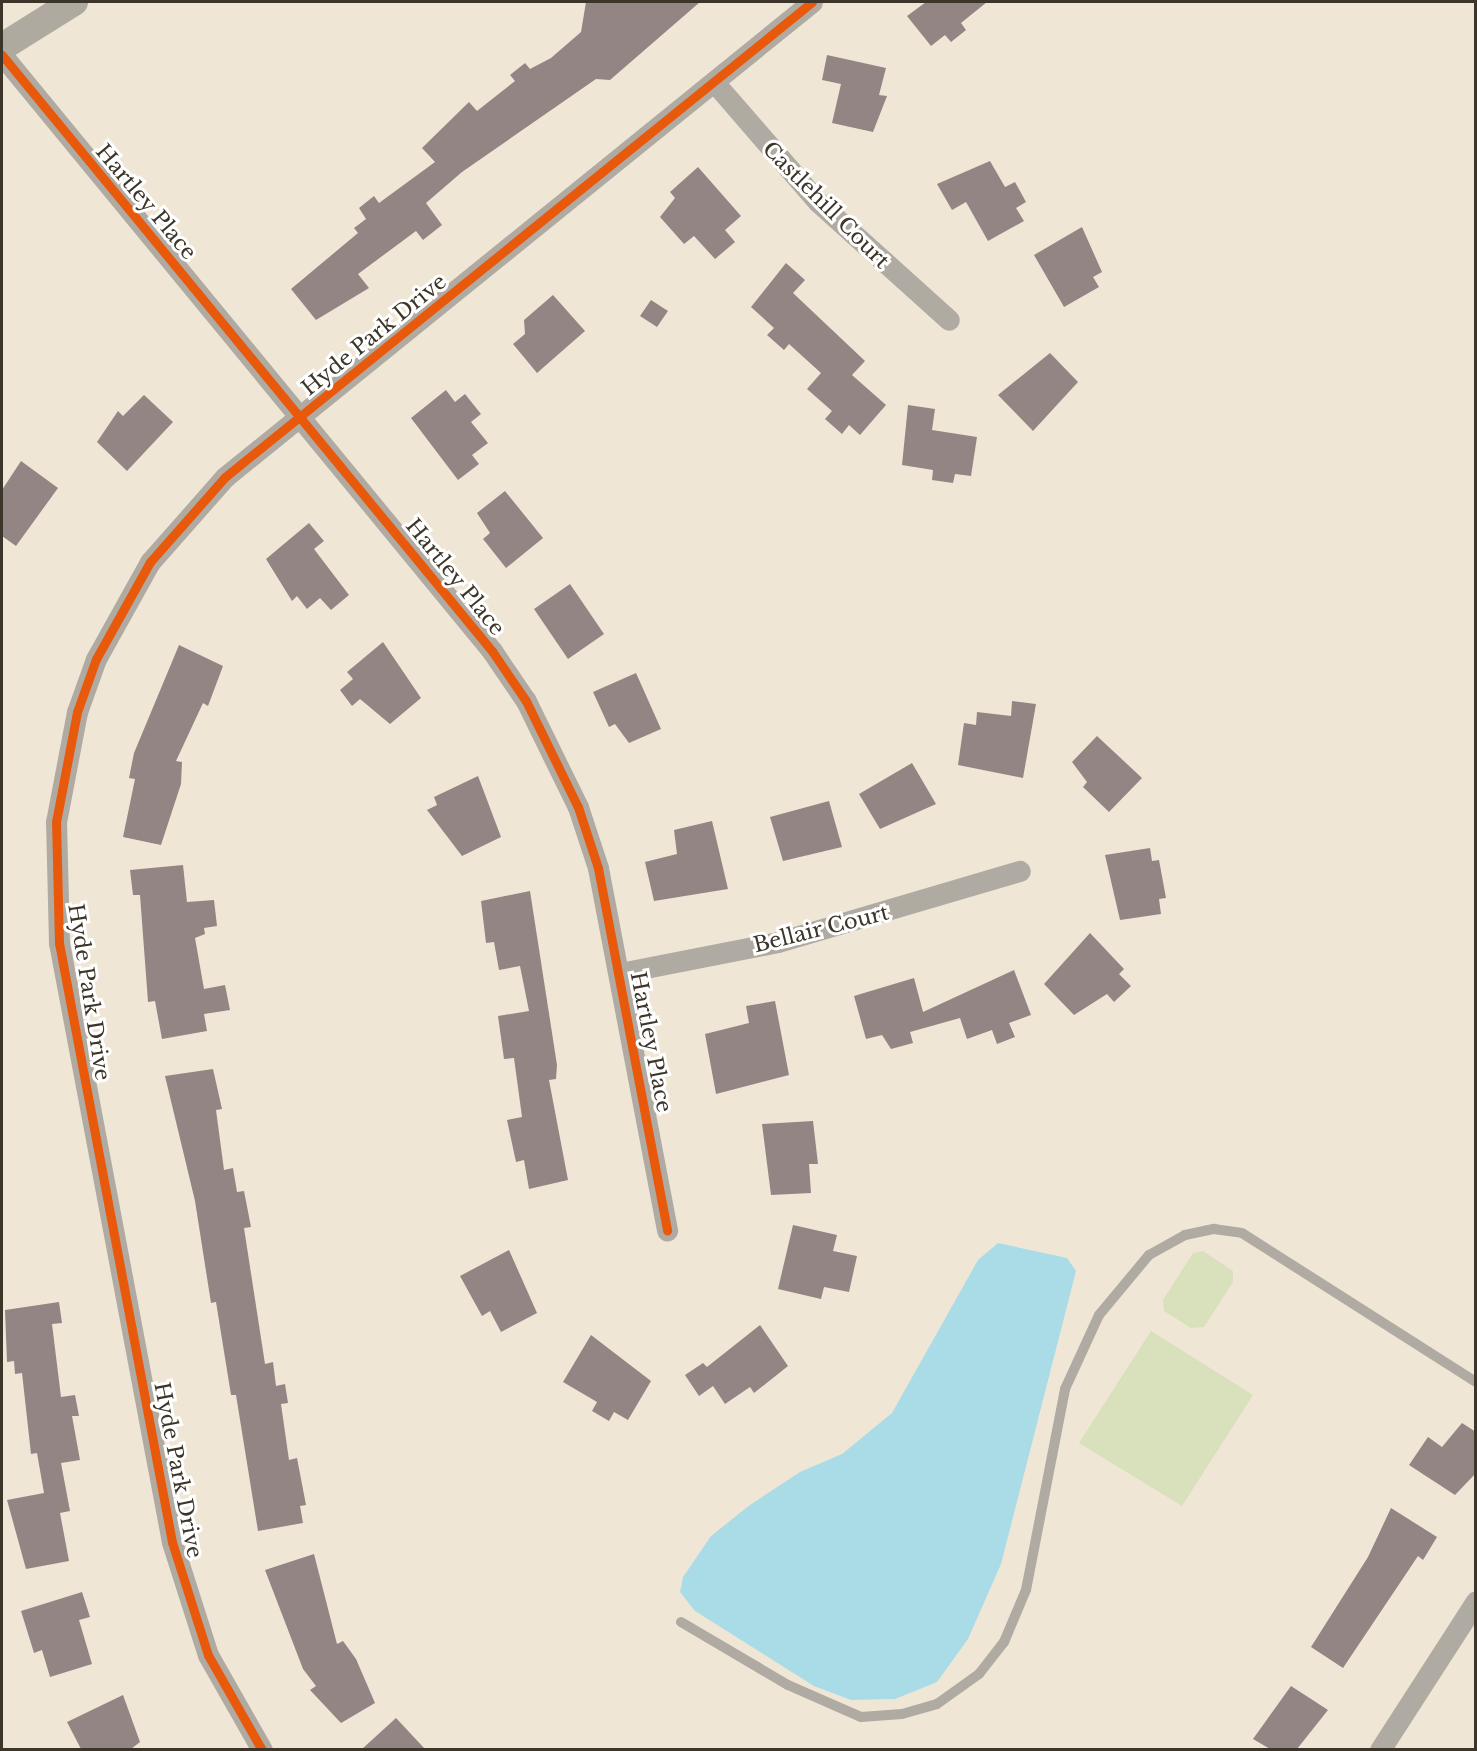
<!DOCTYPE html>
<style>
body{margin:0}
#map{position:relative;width:1477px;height:1751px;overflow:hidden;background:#f0e6d5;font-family:"Libre Baskerville",serif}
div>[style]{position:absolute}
.green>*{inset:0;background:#d8e0bc}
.water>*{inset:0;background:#a9dce6}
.building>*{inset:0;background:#938584}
.service>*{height:10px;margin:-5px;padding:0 5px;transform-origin:5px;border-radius:5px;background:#afaba3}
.minor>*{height:21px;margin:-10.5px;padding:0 10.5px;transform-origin:10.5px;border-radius:10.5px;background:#afaba3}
.secondary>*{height:28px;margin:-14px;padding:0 14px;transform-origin:14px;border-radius:14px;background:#afaaa0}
.cycleway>*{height:9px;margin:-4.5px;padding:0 4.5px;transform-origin:4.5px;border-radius:4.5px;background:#e8590c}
span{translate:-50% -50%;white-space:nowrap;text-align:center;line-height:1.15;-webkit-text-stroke:6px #fff;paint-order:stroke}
.street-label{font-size:21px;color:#3c3529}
.frame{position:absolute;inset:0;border:3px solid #3c3529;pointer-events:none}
</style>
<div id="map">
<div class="green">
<div style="clip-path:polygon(1203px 1251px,1233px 1271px,1233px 1282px,1204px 1327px,1191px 1328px,1164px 1311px,1163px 1300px,1193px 1253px)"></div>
<div style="clip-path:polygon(1151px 1331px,1253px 1395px,1182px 1506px,1079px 1443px)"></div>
</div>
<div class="water">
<div style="clip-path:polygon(998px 1243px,1067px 1258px,1076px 1271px,1001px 1564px,968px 1639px,937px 1682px,895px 1699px,851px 1700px,814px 1686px,695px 1611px,680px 1592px,683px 1577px,711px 1536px,750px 1505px,800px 1472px,842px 1454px,892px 1413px,978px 1260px)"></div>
</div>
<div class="building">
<div style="clip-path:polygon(586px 2px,700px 2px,610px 80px,596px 79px,462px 172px,426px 203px,442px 225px,423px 240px,416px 231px,358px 274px,369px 288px,316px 320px,291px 289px,358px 233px,354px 228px,366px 219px,359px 208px,374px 196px,379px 203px,435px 162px,422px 148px,469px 102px,477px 111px,515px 81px,510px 75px,525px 63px,530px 69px,551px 58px,581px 32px)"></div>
<div style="clip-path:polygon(926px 2px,987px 2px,961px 23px,966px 30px,951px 42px,945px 35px,931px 46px,907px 16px)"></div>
<div style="clip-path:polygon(827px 55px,886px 68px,879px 95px,887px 96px,873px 132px,832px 123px,841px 84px,822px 80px)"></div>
<div style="clip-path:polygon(990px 161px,1005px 187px,1015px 182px,1026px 202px,1016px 208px,1024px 221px,988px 241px,966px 202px,952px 210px,937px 184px)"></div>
<div style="clip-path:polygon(698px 167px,741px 216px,725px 230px,735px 242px,715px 259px,694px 236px,684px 244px,660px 217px,675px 198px,670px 192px)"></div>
<div style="clip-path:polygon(1082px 227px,1102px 272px,1093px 277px,1099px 287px,1064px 307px,1034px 255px)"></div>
<div style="clip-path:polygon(786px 263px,805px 280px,793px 293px,865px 361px,852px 375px,886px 405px,860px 435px,849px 425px,842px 434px,825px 419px,832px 411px,807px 389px,821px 373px,789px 344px,784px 350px,767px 335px,774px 328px,751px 307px)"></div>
<div style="clip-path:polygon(553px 295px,585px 331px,537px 373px,513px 344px,525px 334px,524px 320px)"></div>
<div style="clip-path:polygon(651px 300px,668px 311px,657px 327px,640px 316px)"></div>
<div style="clip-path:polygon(1050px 353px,1078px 382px,1033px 431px,998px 395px)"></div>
<div style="clip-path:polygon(446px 390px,455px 402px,465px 394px,481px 414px,471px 422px,488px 443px,472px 455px,479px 464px,458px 480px,411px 418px)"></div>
<div style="clip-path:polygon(144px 395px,173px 422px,127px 471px,97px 442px,118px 411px,123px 416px)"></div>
<div style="clip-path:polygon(908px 405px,935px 409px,932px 430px,977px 437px,971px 476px,955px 474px,953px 483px,932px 480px,933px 470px,902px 465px)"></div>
<div style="clip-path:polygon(21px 461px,58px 488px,16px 546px,2px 536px,2px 490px)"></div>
<div style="clip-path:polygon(505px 491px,543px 538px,506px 568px,483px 539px,490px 533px,477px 513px)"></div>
<div style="clip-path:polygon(309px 523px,324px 541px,314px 549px,349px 595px,331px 610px,320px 598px,307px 609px,297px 596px,292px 601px,266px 559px)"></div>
<div style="clip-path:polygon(570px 584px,604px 634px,568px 659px,534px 609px)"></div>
<div style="clip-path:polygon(383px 642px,421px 698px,390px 724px,360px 699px,352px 706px,340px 690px,353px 679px,347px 672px)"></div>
<div style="clip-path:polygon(179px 645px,223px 666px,208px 706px,203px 703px,176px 761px,182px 762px,181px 784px,161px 845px,123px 837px,135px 779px,129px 778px,134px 753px)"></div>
<div style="clip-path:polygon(636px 673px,661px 729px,629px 743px,615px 724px,609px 727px,593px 692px)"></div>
<div style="clip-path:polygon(1012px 701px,1036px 704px,1023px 778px,958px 765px,964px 723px,976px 725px,977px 712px,1011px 716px)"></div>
<div style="clip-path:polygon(1097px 736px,1142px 778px,1109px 812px,1083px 787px,1087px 782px,1072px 762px)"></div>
<div style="clip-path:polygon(912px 763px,936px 804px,880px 829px,859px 794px)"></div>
<div style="clip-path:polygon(478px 776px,501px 837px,462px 856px,427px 810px,437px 805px,434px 797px)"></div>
<div style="clip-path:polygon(829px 801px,842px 847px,783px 861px,770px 817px)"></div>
<div style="clip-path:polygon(712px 821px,728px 889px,654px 901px,645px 862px,677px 854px,674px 830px)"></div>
<div style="clip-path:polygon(1150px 848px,1152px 861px,1159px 860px,1166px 898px,1159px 899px,1161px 914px,1120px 920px,1105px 855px)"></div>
<div style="clip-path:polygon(183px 865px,187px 902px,214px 900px,217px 926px,204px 928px,205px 934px,195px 938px,204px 989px,225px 985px,230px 1010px,204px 1014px,207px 1031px,162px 1039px,155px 1001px,148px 1002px,140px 895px,133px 895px,130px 870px)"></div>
<div style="clip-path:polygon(530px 891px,557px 1065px,556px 1079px,549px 1080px,568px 1180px,529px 1189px,524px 1160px,516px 1162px,507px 1120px,522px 1117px,514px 1058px,504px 1059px,498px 1016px,529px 1011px,520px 966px,499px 970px,494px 942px,486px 943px,481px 901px)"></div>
<div style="clip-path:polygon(1090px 933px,1124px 969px,1119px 974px,1131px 986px,1114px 1002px,1107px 994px,1074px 1015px,1044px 984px)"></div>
<div style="clip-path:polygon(1014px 970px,1031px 1015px,1009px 1023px,1015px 1037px,997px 1044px,992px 1030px,967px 1039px,960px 1018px,910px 1032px,913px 1043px,891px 1049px,882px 1035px,866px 1039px,854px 996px,914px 978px,923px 1012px)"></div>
<div style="clip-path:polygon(775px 1001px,789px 1075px,716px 1094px,705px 1034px,749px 1023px,746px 1006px)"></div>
<div style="clip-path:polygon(213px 1069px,222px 1109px,216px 1110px,224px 1170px,233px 1168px,237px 1192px,244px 1191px,251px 1227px,244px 1228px,265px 1364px,273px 1362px,276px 1386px,285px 1384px,288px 1403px,281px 1404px,289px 1460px,297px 1458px,306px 1505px,300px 1506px,303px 1523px,258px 1531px,236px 1395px,231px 1395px,216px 1302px,211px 1303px,195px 1201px,165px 1076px)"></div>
<div style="clip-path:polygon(813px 1121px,818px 1164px,809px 1164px,811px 1193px,771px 1195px,762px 1124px)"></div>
<div style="clip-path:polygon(793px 1225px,837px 1235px,833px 1251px,857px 1256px,849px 1292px,824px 1287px,821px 1299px,778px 1289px)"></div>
<div style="clip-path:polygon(509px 1250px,537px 1313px,501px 1332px,490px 1311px,482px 1316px,460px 1276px)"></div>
<div style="clip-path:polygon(59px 1302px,62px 1323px,52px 1324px,61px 1397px,75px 1395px,79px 1416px,72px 1416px,80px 1460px,61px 1463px,70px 1511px,60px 1513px,69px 1561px,26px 1569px,7px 1500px,44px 1493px,37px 1453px,31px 1454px,22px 1373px,15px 1374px,14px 1361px,7px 1362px,5px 1310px)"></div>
<div style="clip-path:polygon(760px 1325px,788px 1366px,754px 1393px,750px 1387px,725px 1404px,713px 1386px,699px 1396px,685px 1375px,703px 1363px,707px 1367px)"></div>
<div style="clip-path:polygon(591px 1335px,651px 1381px,628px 1420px,614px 1412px,609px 1421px,592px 1411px,597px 1402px,563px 1382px)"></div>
<div style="clip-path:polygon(1462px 1423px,1476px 1432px,1476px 1473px,1455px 1495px,1409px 1465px,1428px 1437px,1442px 1447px)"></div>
<div style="clip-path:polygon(1391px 1508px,1437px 1537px,1423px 1560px,1418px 1556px,1343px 1668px,1311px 1647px,1368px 1557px)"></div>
<div style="clip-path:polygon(314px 1554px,337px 1644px,343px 1641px,356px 1659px,375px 1703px,341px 1723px,310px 1690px,316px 1686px,303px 1669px,265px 1570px)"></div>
<div style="clip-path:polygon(82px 1592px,90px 1617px,79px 1620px,92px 1664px,50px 1677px,42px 1650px,34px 1653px,21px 1611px)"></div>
<div style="clip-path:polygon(1291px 1686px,1328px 1710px,1297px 1749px,1270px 1749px,1253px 1739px)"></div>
<div style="clip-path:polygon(123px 1695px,140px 1742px,131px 1749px,81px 1749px,67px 1722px)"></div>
<div style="clip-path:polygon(396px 1718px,425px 1749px,362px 1749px)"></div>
</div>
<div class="service">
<div style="left:681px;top:1622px;width:124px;rotate:30.5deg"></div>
<div style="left:788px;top:1685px;width:80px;rotate:23.7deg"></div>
<div style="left:861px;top:1717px;width:41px;rotate:-4.2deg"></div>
<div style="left:902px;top:1714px;width:36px;rotate:-16deg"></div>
<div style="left:937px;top:1704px;width:52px;rotate:-35.5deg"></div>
<div style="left:979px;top:1674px;width:41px;rotate:-52deg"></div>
<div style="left:1004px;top:1642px;width:56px;rotate:-67.1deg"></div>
<div style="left:1026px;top:1590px;width:205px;rotate:-79deg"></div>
<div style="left:1065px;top:1389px;width:81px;rotate:-65.3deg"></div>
<div style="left:1099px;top:1315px;width:78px;rotate:-50.2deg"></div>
<div style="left:1149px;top:1255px;width:41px;rotate:-29.1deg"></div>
<div style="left:1185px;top:1235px;width:30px;rotate:-12deg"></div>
<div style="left:1214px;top:1229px;width:28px;rotate:8deg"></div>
<div style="left:1242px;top:1233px;width:277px;rotate:32.5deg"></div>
</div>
<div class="minor">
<div style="left:2px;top:55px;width:772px;rotate:50.57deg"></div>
<div style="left:492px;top:651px;width:60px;rotate:55.8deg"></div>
<div style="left:526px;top:701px;width:118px;rotate:63.9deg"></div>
<div style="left:578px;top:807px;width:64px;rotate:71.8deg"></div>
<div style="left:598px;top:868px;width:369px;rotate:79.2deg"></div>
<div style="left:714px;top:82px;width:159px;rotate:49.1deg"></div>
<div style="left:818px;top:202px;width:176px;rotate:42deg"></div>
<div style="left:620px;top:973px;width:161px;rotate:-11.1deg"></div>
<div style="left:778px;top:942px;width:252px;rotate:-16.4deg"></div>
<div style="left:262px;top:1750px;width:109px;rotate:-119.6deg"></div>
<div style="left:208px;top:1655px;width:119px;rotate:-107.7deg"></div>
<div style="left:172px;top:1542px;width:610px;rotate:-100.68deg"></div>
<div style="left:59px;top:943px;width:121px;rotate:-91.4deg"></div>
<div style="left:56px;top:822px;width:112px;rotate:-79.2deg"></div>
<div style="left:77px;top:712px;width:56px;rotate:-70.3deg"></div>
<div style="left:96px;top:659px;width:111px;rotate:-60.9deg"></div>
<div style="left:150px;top:562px;width:113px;rotate:-48.6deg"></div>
<div style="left:225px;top:477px;width:755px;rotate:-38.98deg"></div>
<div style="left:1380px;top:1750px;width:177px;rotate:-57.2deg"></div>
</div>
<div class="secondary">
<div style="left:2px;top:47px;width:85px;rotate:-32deg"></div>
</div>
<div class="cycleway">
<div style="left:2px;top:55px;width:772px;rotate:50.57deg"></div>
<div style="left:492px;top:651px;width:60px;rotate:55.8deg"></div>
<div style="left:526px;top:701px;width:118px;rotate:63.9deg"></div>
<div style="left:578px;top:807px;width:64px;rotate:71.8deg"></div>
<div style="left:598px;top:868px;width:369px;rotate:79.2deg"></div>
<div style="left:262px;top:1750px;width:109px;rotate:-119.6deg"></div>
<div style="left:208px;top:1655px;width:119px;rotate:-107.7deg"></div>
<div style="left:172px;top:1542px;width:610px;rotate:-100.68deg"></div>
<div style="left:59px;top:943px;width:121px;rotate:-91.4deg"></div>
<div style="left:56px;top:822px;width:112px;rotate:-79.2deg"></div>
<div style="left:77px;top:712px;width:56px;rotate:-70.3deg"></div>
<div style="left:96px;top:659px;width:111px;rotate:-60.9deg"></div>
<div style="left:150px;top:562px;width:113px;rotate:-48.6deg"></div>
<div style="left:225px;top:477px;width:755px;rotate:-38.98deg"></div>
</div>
<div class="street-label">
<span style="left:146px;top:202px;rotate:50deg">Hartley Place</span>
<span style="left:826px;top:205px;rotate:45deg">Castlehill Court</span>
<span style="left:374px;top:335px;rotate:-39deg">Hyde Park Drive</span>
<span style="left:455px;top:577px;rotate:51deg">Hartley Place</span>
<span style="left:821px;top:929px;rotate:-14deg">Bellair Court</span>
<span style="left:89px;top:992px;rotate:81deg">Hyde Park Drive</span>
<span style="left:651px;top:1042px;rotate:79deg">Hartley Place</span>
<span style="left:178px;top:1470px;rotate:79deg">Hyde Park Drive</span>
</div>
<div class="frame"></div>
</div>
